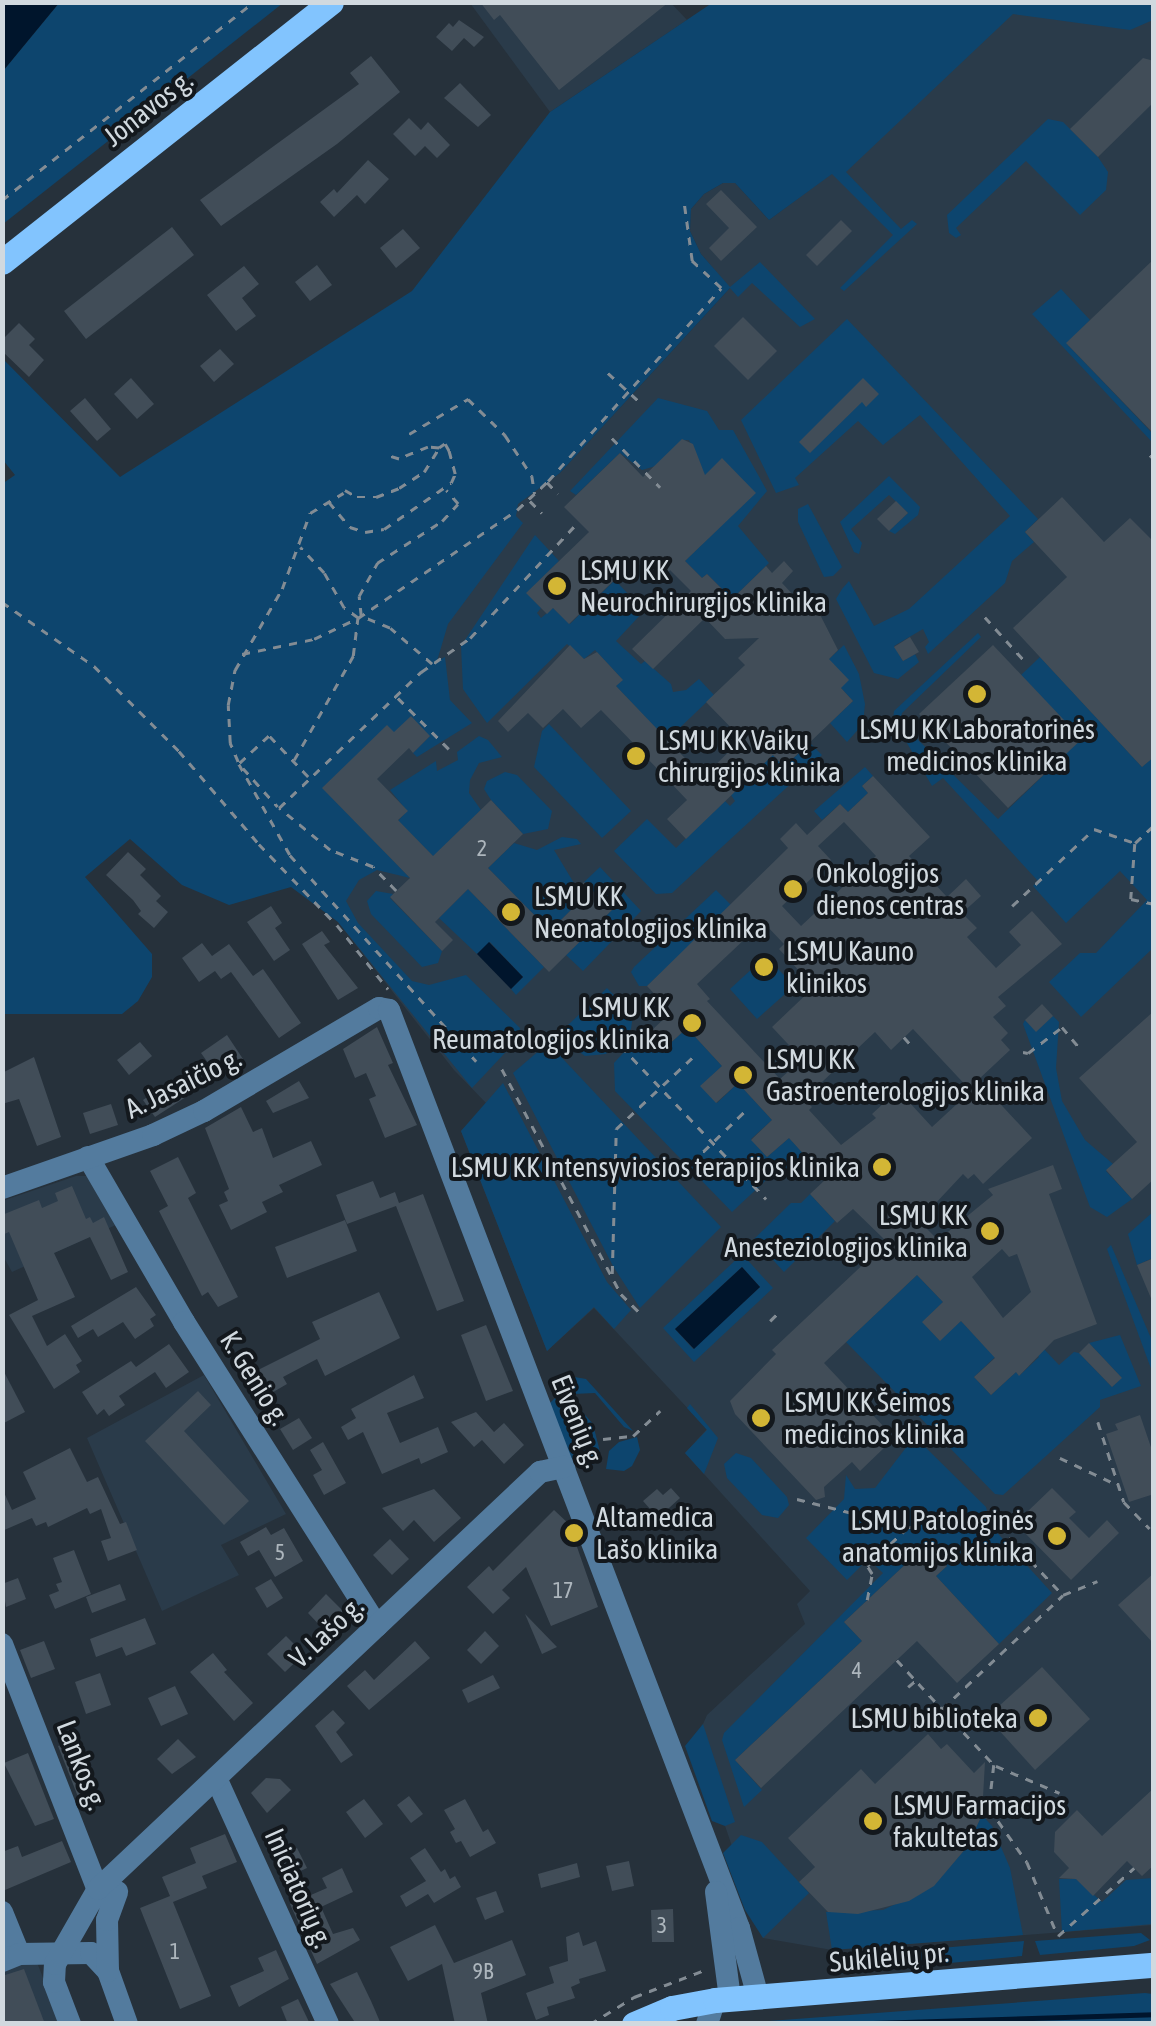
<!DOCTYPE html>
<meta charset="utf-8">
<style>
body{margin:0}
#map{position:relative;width:1156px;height:2026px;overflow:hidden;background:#26313b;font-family:"Asap Condensed",sans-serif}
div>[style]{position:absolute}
.built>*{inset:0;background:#2a3b4a}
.green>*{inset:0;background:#0d456e}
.water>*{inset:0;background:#00152c}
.stream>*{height:5px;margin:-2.5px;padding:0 2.5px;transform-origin:2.5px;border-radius:2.5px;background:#00152c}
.building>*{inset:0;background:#414d58}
.path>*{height:2.5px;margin-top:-1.25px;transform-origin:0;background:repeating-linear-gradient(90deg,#838c94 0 8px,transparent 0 16px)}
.minor>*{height:22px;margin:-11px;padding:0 11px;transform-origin:11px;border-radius:11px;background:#537b9e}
.major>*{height:25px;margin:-12.5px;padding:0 12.5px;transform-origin:12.5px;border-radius:12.5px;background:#82c4fe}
.dots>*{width:28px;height:28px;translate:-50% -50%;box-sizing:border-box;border:5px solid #13181d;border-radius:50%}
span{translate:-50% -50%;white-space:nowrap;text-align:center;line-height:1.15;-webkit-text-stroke:8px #13181d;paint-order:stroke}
.number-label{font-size:22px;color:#adb6bd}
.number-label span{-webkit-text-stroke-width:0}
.street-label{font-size:28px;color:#d1d9df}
.poi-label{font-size:28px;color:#d1d9df}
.left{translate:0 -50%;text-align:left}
.right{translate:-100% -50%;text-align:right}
.frame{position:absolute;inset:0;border:5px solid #d1d9df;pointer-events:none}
</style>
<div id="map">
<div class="built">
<div style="clip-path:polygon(1144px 2px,1153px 7px,1153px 1925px,832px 1950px,763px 1938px,696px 1740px,707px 1715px,805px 1624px,797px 1604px,810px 1591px,685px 1453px,707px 1429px,594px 1308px,547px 1351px,461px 1131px,487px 1104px,454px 1070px,338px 922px,272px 503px,518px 503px,560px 473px,730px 288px,701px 254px,690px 231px,691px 209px,704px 194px,723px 183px,735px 183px,769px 220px,831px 174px,947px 15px)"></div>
<div style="clip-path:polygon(470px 3px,671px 3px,687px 20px,550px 112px)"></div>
<div style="clip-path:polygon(76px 1176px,87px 1176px,118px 1224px,12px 1272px,3px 1256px,2px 1201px)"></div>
<div style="clip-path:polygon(204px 1375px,286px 1514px,221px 1545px,239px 1575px,162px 1611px,87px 1438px)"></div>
<div style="clip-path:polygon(36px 1960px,61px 2023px,3px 2023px,2px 1970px)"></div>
</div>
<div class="green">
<div style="clip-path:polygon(1144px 2px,1153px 7px,1153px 20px,1130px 30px,1013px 14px,846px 172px,901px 229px,912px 220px,917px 224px,844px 291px,840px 288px,893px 235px,832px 174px,769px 220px,735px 183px,723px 183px,704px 194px,691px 209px,690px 231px,701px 254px,730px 287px,760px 262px,815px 319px,800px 327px,752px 283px,738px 297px,730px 288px,560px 473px,518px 504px,516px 516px,523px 523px,448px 624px,437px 661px,445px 657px,450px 700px,472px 723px,417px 757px,413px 753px,430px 736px,394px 732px,323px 788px,410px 878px,377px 870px,359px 880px,346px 901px,358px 923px,412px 981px,429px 985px,466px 975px,520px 1028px,518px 1039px,472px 1088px,338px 922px,291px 887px,229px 905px,182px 885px,130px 839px,85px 877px,152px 954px,152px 977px,138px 1001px,122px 1014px,3px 1014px,2px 484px,15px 475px,3px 460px,2px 358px,120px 477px,412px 291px,550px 112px,712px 3px)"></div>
<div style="clip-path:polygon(59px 3px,283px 3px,3px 224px,3px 71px)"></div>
<div style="clip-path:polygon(1048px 119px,1063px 122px,1098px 157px,1108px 172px,1106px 190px,1080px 215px,1026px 161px,956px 228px,961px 235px,956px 238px,949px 233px,947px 215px)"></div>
<div style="clip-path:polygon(1061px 289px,1090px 320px,1067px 344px,1153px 434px,1153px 443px,1032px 314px)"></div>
<div style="clip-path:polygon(847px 319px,1038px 519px,1025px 532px,1034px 542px,1012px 561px,1005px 583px,928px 654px,925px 647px,929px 642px,923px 629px,894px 646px,903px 661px,915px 654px,919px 662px,898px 679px,874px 673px,836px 599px,842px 589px,849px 581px,874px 626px,909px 609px,1010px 516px,920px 415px,883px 445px,858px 421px,795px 478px,799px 485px,776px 493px,741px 420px)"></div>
<div style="clip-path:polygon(658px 398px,707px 411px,719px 430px,733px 430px,767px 491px,738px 526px,769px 563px,732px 599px,707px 574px,702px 578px,685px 561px,755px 493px,654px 535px,701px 465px,689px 440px,682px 440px,659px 465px,642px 470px,620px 453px,576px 495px,570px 491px)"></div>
<div style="clip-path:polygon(889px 476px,920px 507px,918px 515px,895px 534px,889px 531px,908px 513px,889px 495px,851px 529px,862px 543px,859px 554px,854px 552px,840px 522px)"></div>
<div style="clip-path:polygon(808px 504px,842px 567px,833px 576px,824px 577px,798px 522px,798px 509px)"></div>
<div style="clip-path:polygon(535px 535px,559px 561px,527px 593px,541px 608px,537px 613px,541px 618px,553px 608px,570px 624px,615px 580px,644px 611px,616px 641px,641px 664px,645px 661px,671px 684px,673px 692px,686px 690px,699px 679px,714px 695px,667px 740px,616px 686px,622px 679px,595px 650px,584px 659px,567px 644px,487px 723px,463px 689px,461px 646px)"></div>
<div style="clip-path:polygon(978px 633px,981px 637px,902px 713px,900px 722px,998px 819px,1081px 739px,1021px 675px,1040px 657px,1142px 767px,1153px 757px,1153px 948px,1081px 1017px,1049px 982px,1080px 953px,1096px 953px,1147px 900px,1120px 871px,1066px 923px,1033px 886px,1038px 881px,943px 778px,932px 786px,893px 719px,894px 711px)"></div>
<div style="clip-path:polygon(844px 645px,859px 674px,865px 704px,863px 724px,847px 742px,830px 723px,853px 701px,841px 688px,829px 659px)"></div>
<div style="clip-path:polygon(549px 724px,631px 811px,602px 838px,534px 767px,542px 731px)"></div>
<div style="clip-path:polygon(479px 736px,488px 740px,502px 757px,479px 763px,470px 780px,469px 793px,481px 810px,449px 841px,447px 870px,398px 821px,407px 811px,390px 790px,436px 761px,437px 771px,458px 760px,457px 752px)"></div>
<div style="clip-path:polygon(810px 743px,822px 755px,672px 893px,656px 894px,614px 851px,647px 819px,676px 848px,725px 801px,730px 806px,735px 801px,731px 795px,772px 754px,784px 767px)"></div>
<div style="clip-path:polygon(865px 767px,873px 776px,862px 786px,868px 793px,848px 812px,840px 804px,822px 820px,814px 811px)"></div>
<div style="clip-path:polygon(505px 772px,517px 775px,552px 811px,548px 829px,523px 834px,491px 800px,484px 789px,487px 781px)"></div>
<div style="clip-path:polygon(562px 837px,577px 839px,581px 844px,554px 850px,583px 898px,550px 931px,488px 868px,514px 843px,537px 850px)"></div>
<div style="clip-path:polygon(600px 867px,641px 911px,583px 971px,566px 955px,612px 910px,584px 882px)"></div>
<div style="clip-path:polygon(468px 889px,544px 967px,516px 995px,511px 989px,523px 977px,490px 942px,477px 954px,439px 918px)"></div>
<div style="clip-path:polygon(716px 890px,732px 906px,647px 986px,639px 986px,631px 972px,634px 967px)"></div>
<div style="clip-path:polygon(376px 891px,393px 894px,390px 898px,442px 951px,438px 963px,422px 967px,371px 914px,367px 901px)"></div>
<div style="clip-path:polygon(766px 956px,794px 986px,757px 1019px,730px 989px)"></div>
<div style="clip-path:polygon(607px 988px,633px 1015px,631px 1029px,606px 1054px,585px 1056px,567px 1043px,567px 1026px)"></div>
<div style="clip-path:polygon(1053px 1016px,1059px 1022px,1056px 1068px,1062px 1101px,1085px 1140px,1113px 1164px,1106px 1171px,1132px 1199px,1107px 1217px,1090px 1207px,1023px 1024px,1025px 1020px,1036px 1031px)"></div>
<div style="clip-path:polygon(687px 1028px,722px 1066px,701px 1086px,717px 1103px,738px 1083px,772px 1120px,751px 1139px,767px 1157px,789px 1138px,816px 1167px,778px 1169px,732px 1212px,615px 1091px,614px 1063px,643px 1031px,665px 1048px)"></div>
<div style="clip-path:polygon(548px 1043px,721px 1227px,640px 1308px,613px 1266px,513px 1073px)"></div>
<div style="clip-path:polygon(503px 1083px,607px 1282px,631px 1310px,614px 1329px,594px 1307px,547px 1351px,461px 1131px)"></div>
<div style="clip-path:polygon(810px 1194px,835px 1221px,784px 1272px,754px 1239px,791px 1203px,801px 1203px)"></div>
<div style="clip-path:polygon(1153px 1212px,1153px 1258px,1137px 1265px,1128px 1234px)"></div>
<div style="clip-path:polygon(1111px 1245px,1153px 1343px,1153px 1374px,1107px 1249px)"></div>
<div style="clip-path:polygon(evenodd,742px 1254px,773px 1288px,694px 1362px,663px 1328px,742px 1254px,742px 1267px,760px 1287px,693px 1349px,675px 1329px,742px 1267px)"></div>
<div style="clip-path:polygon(917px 1275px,943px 1302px,923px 1322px,939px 1340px,961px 1321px,995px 1357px,974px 1377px,991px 1395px,1016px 1372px,1020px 1375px,1039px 1357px,1036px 1353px,1042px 1347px,1059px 1365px,1074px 1352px,1079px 1353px,1112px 1387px,1121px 1377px,1089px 1343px,1120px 1335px,1141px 1386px,1100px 1400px,1100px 1407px,1003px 1495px,995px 1494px,846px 1342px)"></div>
<div style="clip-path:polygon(563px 1375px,586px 1379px,633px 1431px,624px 1427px,595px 1393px,573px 1394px,552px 1385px)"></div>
<div style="clip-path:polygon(555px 1398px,579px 1408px,593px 1424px,600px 1452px,592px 1465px,570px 1461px,549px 1404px)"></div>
<div style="clip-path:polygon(690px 1404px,718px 1438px,704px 1474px,685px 1453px,707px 1430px,687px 1408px)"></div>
<div style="clip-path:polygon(637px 1437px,640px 1450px,632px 1466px,624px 1471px,606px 1469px,609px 1451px,619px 1442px)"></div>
<div style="clip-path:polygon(918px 1440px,986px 1507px,991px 1526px,1052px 1593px,999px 1644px,936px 1576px,947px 1566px,926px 1545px,844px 1622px,862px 1641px,735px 1760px,762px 1790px,744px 1807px,722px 1740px,724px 1733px,883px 1573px,868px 1559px,847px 1580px,806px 1538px,844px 1499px,846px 1475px,855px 1489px,875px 1488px,908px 1445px)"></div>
<div style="clip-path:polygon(736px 1453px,751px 1458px,787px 1497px,789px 1505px,778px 1518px,762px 1515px,727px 1478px,724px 1464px)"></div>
<div style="clip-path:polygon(703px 1724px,735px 1822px,725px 1826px,712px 1821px,685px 1746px)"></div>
<div style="clip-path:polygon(982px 1815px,992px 1826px,1010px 1868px,1023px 1935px,832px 1950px,826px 1912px,883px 1910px,933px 1886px,967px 1847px)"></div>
<div style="clip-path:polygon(741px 1835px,762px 1842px,809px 1893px,763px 1938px,745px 1910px,723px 1853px)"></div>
<div style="clip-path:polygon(1153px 1878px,1153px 1924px,1062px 1932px,1059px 1879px,1076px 1879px,1102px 1902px,1126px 1880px)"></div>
<div style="clip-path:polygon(1141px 1933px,1150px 1940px,1134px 1946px,1040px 1955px,1035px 1941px)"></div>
<div style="clip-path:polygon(1024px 1941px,1022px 1956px,834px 1974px,832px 1957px)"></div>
<div style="clip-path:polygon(1145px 1993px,1153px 1994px,1153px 2023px,741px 2023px)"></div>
</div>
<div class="water">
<div style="clip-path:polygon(3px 2px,59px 3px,3px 71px,2px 3px)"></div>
<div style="clip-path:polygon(489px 942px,523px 977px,511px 989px,477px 954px)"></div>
<div style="clip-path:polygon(742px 1267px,760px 1287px,694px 1349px,675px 1329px)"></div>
</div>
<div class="stream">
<div style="left:841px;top:2024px;width:313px;rotate:-1.8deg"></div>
</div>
<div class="building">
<div style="clip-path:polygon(480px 2px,669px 2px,559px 90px,500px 15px,494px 20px)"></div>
<div style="clip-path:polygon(459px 20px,484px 37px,474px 47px,464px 38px,452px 51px,436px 37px,449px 23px,453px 27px)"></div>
<div style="clip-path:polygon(371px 56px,400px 92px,337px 144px,221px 226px,200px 200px,359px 84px,350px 73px)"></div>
<div style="clip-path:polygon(1143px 58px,1154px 61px,1154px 102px,1098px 157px,1070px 129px)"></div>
<div style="clip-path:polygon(460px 83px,491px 115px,478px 127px,444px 98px)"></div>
<div style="clip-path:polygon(409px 118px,421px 130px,428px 122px,450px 145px,437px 158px,425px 146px,415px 156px,393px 134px)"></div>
<div style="clip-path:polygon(368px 160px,389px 179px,365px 204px,357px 195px,334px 217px,320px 202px,334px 189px,337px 193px)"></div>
<div style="clip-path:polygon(721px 190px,757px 227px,721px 261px,709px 248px,729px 228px,706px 204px)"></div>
<div style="clip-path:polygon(841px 220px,852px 231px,817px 266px,806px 255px)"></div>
<div style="clip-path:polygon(172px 227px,194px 255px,86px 339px,64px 311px)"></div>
<div style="clip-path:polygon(403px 229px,420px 248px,396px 268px,380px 248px)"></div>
<div style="clip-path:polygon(1154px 259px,1154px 434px,1066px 343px)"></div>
<div style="clip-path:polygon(317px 265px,332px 285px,310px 301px,295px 282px)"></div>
<div style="clip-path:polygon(244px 266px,259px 284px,242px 298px,256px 316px,236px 331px,207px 295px)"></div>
<div style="clip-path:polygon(743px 317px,777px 351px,748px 380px,714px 346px)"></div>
<div style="clip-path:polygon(19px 323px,35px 339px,29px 345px,44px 360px,29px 377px,2px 351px,2px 340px)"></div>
<div style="clip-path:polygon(220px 349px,234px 364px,214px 382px,200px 366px)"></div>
<div style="clip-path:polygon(131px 378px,154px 404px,137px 419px,114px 394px)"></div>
<div style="clip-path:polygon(863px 378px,879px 394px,866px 407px,862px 402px,810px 453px,799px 442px)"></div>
<div style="clip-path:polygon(85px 398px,111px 429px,97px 441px,70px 411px)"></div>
<div style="clip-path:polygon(682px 439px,693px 444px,705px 475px,722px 458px,756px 493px,685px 561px,702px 578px,707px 574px,732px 599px,766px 566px,772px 573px,784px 561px,793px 571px,782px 583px,798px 600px,808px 591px,838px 650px,829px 659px,849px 680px,841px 688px,853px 701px,784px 767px,773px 755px,686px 839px,667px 819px,687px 800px,646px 757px,641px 762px,633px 753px,638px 748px,601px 710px,581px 728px,563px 709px,543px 728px,528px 713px,508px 732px,498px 721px,570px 645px,584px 659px,597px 652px,623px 680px,616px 686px,703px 777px,742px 739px,706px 702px,745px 665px,738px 658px,759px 638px,725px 639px,705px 618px,653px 669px,632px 649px,691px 591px,670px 570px,657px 583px,635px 560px,569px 624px,553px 608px,547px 614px,526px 593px,589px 532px,564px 507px,620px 453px,643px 477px)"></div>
<div style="clip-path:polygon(1062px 497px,1104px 542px,1130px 518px,1154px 542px,1154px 757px,1142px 767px,1013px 628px,1067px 577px,1025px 532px)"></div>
<div style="clip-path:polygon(896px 501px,908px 513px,889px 531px,877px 519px)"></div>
<div style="clip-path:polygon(910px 637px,919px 652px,903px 661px,894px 647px)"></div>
<div style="clip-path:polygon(993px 645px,1082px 739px,1008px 808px,919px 714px)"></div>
<div style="clip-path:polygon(411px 716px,430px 736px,413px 753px,409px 748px,377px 779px,408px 811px,398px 820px,433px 856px,491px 800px,523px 834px,488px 868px,550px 931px,583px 898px,576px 891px,584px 882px,612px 910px,549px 972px,468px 889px,435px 922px,453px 940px,442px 951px,390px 897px,410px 878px,322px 788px,387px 725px,394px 732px)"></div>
<div style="clip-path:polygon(evenodd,873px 776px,930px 837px,909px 856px,947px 897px,966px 879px,981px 896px,962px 913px,977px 928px,967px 937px,996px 968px,1021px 945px,1009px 932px,1032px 911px,1062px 944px,998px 997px,1006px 1006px,993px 1017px,1008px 1033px,1001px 1040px,1010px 1050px,978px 1080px,1032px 1138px,983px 1184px,974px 1174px,968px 1179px,963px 1174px,919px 1221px,938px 1240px,993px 1195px,988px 1189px,1053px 1165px,1062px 1189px,1049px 1194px,1097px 1324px,1054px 1340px,1019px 1376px,1016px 1372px,991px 1395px,974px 1377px,995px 1358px,961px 1321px,940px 1341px,922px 1322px,943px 1302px,917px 1275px,824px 1363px,885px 1428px,875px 1437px,885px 1447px,860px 1471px,852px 1462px,824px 1487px,825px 1497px,816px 1500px,735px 1414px,730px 1401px,776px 1354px,772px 1350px,887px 1242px,853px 1209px,837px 1223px,810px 1194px,826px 1179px,789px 1138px,767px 1157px,751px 1140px,772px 1120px,738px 1083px,716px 1103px,700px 1086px,722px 1066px,687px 1028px,665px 1048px,650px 1032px,671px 1012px,647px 986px,788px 848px,780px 839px,796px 823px,807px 835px,840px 804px,848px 812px,868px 793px,862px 786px,873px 776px,844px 822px,876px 856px,801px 926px,782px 906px,831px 860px,818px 846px,844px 822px,873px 776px,763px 922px,784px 944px,779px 949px,814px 987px,772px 1027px,802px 1059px,780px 1079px,707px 1001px,710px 999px,697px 984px,763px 922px,873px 776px,913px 1029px,971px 1091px,932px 1127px,898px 1090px,872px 1114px,876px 1118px,841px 1145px,809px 1110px,812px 1107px,804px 1099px,875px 1032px,891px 1050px,913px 1029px,873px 776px,1002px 1249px,1009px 1257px,1017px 1254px,1031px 1292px,1003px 1318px,972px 1277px,1002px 1249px)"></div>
<div style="clip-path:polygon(128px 852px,146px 869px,140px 875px,161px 896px,156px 901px,168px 912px,154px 928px,138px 914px,141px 911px,133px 900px,106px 875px)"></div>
<div style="clip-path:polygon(271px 906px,282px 923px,275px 928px,290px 950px,274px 961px,247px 922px)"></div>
<div style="clip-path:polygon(322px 931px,330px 942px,324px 945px,358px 988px,338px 1000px,302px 944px)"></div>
<div style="clip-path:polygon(202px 943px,212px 956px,229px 944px,253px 976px,263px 969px,301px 1023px,279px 1038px,231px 972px,221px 979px,215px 971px,199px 982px,182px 958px)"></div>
<div style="clip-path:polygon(1042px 1004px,1053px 1016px,1036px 1032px,1025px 1020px)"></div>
<div style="clip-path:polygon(1154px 1011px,1154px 1179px,1132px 1199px,1106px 1170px,1137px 1142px,1079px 1078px)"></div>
<div style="clip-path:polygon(377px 1027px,393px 1063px,388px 1065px,417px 1125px,385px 1138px,369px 1099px,376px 1096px,366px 1073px,355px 1078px,343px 1049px)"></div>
<div style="clip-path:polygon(227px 1035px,243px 1059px,218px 1077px,201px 1053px)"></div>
<div style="clip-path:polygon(140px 1042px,152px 1056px,129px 1075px,117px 1060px)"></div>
<div style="clip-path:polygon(34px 1057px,61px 1137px,37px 1146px,19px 1099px,2px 1104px,2px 1073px)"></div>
<div style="clip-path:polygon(173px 1079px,186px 1097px,155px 1117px,143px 1100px)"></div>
<div style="clip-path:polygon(299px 1081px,309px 1098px,273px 1113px,266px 1101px)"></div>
<div style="clip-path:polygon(111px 1104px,118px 1125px,90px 1134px,83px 1113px)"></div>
<div style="clip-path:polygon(241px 1107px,253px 1132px,262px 1128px,273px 1158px,311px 1141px,322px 1165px,279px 1185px,283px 1192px,262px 1202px,267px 1212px,231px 1230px,219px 1205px,228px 1201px,224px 1192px,229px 1189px,205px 1128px)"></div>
<div style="clip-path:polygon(178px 1157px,196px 1193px,188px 1198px,238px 1297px,218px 1307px,208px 1292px,202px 1296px,159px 1211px,168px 1206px,150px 1171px)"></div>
<div style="clip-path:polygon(373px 1181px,380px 1198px,395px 1192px,399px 1203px,423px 1194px,464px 1301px,437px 1311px,396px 1206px,347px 1224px,336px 1195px)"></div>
<div style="clip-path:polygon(72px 1186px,86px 1219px,90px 1217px,93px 1223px,104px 1217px,128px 1272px,111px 1280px,90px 1237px,54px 1253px,75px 1297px,32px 1316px,47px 1346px,65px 1334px,82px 1361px,76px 1365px,80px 1372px,54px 1389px,9px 1315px,38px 1300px,9px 1232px,2px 1235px,2px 1215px,39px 1200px,42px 1208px,58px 1201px,55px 1193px)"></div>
<div style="clip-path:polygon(345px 1220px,357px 1251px,287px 1278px,275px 1247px)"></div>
<div style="clip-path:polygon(1154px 1258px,1154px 1303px,1153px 1303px,1137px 1265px)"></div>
<div style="clip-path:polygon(136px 1287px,156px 1315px,150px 1319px,154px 1326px,135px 1339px,123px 1322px,98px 1337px,93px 1329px,78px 1338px,71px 1326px)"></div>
<div style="clip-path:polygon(379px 1292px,400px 1338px,325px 1376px,317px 1359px,283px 1377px,287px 1384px,263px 1398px,252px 1373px,320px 1339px,312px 1322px)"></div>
<div style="clip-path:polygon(486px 1325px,513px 1391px,486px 1401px,461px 1335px)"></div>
<div style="clip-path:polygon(1089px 1343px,1122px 1378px,1112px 1387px,1079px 1353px)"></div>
<div style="clip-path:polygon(169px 1344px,189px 1372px,166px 1388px,155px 1372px,119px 1396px,125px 1405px,109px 1416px,104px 1409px,97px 1415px,82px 1392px,131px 1361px,136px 1367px)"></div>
<div style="clip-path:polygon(2px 1368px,25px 1412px,2px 1424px)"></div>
<div style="clip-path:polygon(414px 1375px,424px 1398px,387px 1413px,400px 1443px,438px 1427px,448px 1452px,421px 1464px,419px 1458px,382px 1474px,363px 1432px,348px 1440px,341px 1427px,356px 1418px,351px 1409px)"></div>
<div style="clip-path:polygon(198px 1391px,211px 1405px,184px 1431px,249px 1501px,224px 1525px,145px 1441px)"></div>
<div style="clip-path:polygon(476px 1412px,494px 1432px,504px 1423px,524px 1445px,504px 1464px,482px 1440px,474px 1447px,451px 1422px)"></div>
<div style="clip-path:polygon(1140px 1415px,1154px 1456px,1154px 1494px,1129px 1502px,1106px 1434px,1118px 1430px,1115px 1424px)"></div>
<div style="clip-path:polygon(299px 1418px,312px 1438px,293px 1450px,280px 1429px)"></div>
<div style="clip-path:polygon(323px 1442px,346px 1483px,324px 1495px,313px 1475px,322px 1470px,310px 1450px)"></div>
<div style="clip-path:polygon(70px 1448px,87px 1482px,98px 1477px,120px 1524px,126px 1522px,137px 1550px,108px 1561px,101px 1541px,111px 1538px,101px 1509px,90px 1514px,87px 1508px,48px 1527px,46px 1522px,36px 1526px,32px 1518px,2px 1531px,2px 1488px,12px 1510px,36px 1499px,23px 1472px)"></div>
<div style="clip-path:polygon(671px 1488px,680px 1498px,658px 1518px,643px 1501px,657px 1489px,663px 1495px)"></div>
<div style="clip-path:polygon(1052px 1488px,1076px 1512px,1069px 1518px,1089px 1538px,1107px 1520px,1119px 1533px,1071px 1580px,1021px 1529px,1032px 1517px,1027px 1512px)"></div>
<div style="clip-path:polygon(434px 1489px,461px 1518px,434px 1542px,414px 1520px,403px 1531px,382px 1508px)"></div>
<div style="clip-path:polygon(554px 1510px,569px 1524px,598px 1607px,551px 1626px,526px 1567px,502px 1590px,510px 1598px,493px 1614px,467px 1587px,489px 1566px,493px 1571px)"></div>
<div style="clip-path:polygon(266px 1527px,271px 1535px,284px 1528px,303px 1561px,275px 1577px,259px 1550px,248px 1556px,240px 1542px)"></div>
<div style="clip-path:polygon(390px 1539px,409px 1559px,392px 1575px,373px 1555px)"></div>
<div style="clip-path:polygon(926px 1545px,947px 1566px,936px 1576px,999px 1644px,957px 1683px,917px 1641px,761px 1788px,735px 1760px,862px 1641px,844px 1622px)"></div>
<div style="clip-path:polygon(74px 1550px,91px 1594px,55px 1609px,49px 1595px,59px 1591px,56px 1584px,62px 1582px,53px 1558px)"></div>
<div style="clip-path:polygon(1154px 1573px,1154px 1644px,1118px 1605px)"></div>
<div style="clip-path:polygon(18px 1578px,26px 1599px,6px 1607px,2px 1584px)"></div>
<div style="clip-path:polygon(271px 1579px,283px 1598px,267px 1608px,255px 1588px)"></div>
<div style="clip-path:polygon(120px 1584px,126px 1600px,92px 1613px,86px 1597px)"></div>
<div style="clip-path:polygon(326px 1594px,345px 1613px,326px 1632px,308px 1613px)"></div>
<div style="clip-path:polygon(525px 1614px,557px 1647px,542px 1654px)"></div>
<div style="clip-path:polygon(145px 1618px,156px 1644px,126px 1656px,122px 1647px,96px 1657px,90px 1639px)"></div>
<div style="clip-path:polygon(485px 1631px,499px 1646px,481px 1664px,467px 1650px)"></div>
<div style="clip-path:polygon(286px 1636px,304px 1654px,285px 1672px,267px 1654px)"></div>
<div style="clip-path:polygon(44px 1641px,55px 1669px,31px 1678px,20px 1650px)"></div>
<div style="clip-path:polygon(415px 1641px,430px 1658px,369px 1710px,347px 1686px,365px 1670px,374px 1680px)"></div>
<div style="clip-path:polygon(213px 1653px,227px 1670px,224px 1672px,253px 1703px,234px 1721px,190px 1672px)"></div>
<div style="clip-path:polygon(1042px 1667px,1090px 1719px,1035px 1770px,987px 1717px)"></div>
<div style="clip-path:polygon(100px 1673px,111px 1705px,86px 1714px,75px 1682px)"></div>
<div style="clip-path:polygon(493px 1675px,500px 1688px,468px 1703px,462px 1690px)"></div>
<div style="clip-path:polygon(175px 1686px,188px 1714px,161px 1726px,148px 1698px)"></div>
<div style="clip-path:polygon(333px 1710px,345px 1723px,336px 1732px,353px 1755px,341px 1763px,315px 1726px)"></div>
<div style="clip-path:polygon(928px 1734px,941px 1749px,947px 1744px,974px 1773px,985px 1762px,982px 1815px,967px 1847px,934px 1886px,909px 1901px,858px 1914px,828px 1912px,799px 1882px,815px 1867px,788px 1838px,861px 1769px,875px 1784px)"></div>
<div style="clip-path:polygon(79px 1738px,88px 1764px,83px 1766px,97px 1801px,82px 1807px,58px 1746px)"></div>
<div style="clip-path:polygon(178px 1739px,196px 1757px,172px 1774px,157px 1759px)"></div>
<div style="clip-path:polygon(28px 1753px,54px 1819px,35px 1826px,4px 1763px)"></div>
<div style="clip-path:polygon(266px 1778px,280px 1779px,291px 1790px,267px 1813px,251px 1793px)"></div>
<div style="clip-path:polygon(1154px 1788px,1154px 1865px,1142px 1876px,1127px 1861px,1093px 1896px,1076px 1879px,1059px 1878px,1069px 1868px,1054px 1852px,1055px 1832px,1077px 1810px,1102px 1836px)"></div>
<div style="clip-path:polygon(409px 1796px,423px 1814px,411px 1823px,397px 1805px)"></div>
<div style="clip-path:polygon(364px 1799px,383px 1824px,365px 1838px,346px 1812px)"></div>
<div style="clip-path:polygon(465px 1799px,483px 1832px,488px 1829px,496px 1843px,470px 1857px,461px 1841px,456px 1843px,450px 1832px,455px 1829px,444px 1810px)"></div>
<div style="clip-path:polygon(225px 1834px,237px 1862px,202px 1876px,207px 1888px,173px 1902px,211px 1996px,180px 2009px,140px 1908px,170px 1896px,162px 1877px,196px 1863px,190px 1848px)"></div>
<div style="clip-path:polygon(62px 1841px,71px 1862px,5px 1890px,2px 1852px,18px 1846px,22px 1857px)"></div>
<div style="clip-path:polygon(297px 1848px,307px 1868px,285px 1878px,275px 1859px)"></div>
<div style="clip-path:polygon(425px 1848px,441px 1872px,445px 1869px,450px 1879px,455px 1876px,461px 1887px,434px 1903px,428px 1894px,406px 1907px,400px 1896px,426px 1881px,410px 1858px)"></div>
<div style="clip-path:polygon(629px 1861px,634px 1886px,612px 1891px,606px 1866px)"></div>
<div style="clip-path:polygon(577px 1863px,580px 1877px,541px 1888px,538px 1874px)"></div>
<div style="clip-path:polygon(342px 1868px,353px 1892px,321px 1907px,333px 1934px,353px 1928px,360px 1940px,317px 1964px,290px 1904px,327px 1888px,322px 1878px)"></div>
<div style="clip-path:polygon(496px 1891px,504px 1912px,485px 1920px,476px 1898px)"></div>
<div style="clip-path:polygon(673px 1909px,674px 1942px,652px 1942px,651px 1910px)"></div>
<div style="clip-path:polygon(435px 1925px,454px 1963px,512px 1940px,526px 1975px,481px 1993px,488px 2024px,455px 2024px,442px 1964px,408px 1981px,390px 1947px)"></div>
<div style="clip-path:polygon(579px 1932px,583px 1946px,596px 1941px,606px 1971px,579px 1979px,580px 1983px,571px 1987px,575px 1998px,547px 2007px,549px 2015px,536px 2020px,526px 1993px,554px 1983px,549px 1967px,568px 1961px,566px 1937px)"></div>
<div style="clip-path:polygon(276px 1950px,289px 1979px,239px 2007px,230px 1986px,264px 1971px,258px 1958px)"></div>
<div style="clip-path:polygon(24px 1969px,45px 2024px,2px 2024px,2px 1976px)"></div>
<div style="clip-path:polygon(357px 1972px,371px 2001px,381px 2024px,356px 2024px,330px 1984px)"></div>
<div style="clip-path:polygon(298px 1999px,310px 2024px,288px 2024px,281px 2007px)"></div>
</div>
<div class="path">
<div style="left:2px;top:200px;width:320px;rotate:-38.2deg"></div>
<div style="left:608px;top:373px;width:47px;rotate:42.4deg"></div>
<div style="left:409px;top:434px;width:69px;rotate:-30.7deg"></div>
<div style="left:468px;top:399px;width:52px;rotate:44.2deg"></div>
<div style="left:505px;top:435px;width:49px;rotate:56.6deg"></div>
<div style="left:532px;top:476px;width:18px;rotate:81deg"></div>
<div style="left:612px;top:438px;width:69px;rotate:45.6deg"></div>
<div style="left:1150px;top:455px;width:6px;rotate:45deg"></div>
<div style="left:548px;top:481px;width:259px;rotate:-48.1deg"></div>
<div style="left:721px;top:288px;width:40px;rotate:-137deg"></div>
<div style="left:692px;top:261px;width:59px;rotate:-97.9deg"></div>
<div style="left:345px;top:490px;width:14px;rotate:30deg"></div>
<div style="left:357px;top:497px;width:19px"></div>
<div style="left:376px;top:497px;width:25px;rotate:-21deg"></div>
<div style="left:399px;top:488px;width:30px;rotate:-33deg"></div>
<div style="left:424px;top:472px;width:28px;rotate:-58deg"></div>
<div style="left:439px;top:448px;width:11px;rotate:-175deg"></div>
<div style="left:428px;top:447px;width:31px;rotate:158deg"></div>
<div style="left:399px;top:459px;width:14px;rotate:-163deg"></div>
<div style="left:530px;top:501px;width:17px;rotate:45deg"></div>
<div style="left:329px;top:502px;width:33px;rotate:50deg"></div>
<div style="left:350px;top:527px;width:16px;rotate:18deg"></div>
<div style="left:365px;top:532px;width:19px;rotate:-9deg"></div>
<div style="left:384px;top:529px;width:81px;rotate:-34.5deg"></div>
<div style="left:451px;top:483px;width:10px;rotate:-66deg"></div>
<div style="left:455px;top:474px;width:24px;rotate:-105deg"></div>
<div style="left:449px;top:451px;width:8px;rotate:-120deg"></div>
<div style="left:445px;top:444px;width:7px;rotate:146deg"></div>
<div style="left:2px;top:602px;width:112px;rotate:34.8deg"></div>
<div style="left:94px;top:666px;width:120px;rotate:45deg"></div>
<div style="left:179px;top:751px;width:123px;rotate:49.3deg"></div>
<div style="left:259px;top:844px;width:112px;rotate:46.1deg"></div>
<div style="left:337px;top:925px;width:82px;rotate:51.4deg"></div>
<div style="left:985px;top:617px;width:57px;rotate:47.9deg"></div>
<div style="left:242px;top:654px;width:74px;rotate:-11.8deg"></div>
<div style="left:314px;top:639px;width:49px;rotate:-25.5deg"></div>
<div style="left:358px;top:618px;width:17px;rotate:-144deg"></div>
<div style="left:344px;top:608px;width:40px;rotate:-119.7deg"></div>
<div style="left:324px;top:573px;width:35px;rotate:-133deg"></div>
<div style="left:432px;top:664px;width:55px;rotate:-139.4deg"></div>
<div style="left:390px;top:628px;width:31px;rotate:-158deg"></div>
<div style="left:361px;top:616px;width:20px;rotate:-96deg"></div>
<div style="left:359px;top:596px;width:38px;rotate:-61deg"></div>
<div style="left:377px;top:563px;width:77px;rotate:-32.9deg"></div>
<div style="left:442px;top:521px;width:23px;rotate:-47deg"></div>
<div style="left:458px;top:504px;width:18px;rotate:-131deg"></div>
<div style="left:398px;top:698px;width:72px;rotate:45deg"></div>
<div style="left:294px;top:760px;width:120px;rotate:-60.4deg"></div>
<div style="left:353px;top:656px;width:38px;rotate:-83deg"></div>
<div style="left:358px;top:618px;width:192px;rotate:-34.2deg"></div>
<div style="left:517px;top:510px;width:41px;rotate:-43deg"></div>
<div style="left:547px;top:482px;width:16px;rotate:47deg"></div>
<div style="left:238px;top:762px;width:21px;rotate:-113deg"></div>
<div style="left:230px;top:743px;width:38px;rotate:-93deg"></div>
<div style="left:228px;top:705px;width:36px;rotate:-79deg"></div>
<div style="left:235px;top:670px;width:94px;rotate:-59.9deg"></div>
<div style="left:282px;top:589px;width:81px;rotate:-69.8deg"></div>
<div style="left:310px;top:513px;width:39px;rotate:-31deg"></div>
<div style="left:243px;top:768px;width:52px;rotate:48.1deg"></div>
<div style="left:308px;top:777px;width:57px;rotate:-133.6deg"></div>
<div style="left:269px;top:736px;width:41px;rotate:137deg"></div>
<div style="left:239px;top:764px;width:104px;rotate:60.7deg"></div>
<div style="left:290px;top:855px;width:278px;rotate:47.9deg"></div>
<div style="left:1135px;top:844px;width:55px;rotate:94.2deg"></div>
<div style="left:1131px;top:899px;width:24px;rotate:12deg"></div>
<div style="left:396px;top:891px;width:33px;rotate:-134deg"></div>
<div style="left:373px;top:867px;width:46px;rotate:-158.4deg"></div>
<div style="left:330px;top:850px;width:66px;rotate:-140.5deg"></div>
<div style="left:279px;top:808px;width:197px;rotate:-43.8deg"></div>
<div style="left:421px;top:672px;width:60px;rotate:-34.8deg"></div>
<div style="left:470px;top:638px;width:158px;rotate:-47deg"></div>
<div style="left:1012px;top:906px;width:112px;rotate:-43.2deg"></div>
<div style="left:1094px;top:829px;width:43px;rotate:18.9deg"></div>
<div style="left:1135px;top:843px;width:26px;rotate:-43deg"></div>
<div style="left:904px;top:1037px;width:11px;rotate:49deg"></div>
<div style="left:621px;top:1046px;width:211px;rotate:46.5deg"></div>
<div style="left:1023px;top:1052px;width:5px;rotate:11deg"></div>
<div style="left:1028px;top:1053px;width:43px;rotate:-37.4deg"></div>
<div style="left:1062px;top:1027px;width:25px;rotate:50deg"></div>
<div style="left:502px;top:1069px;width:255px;rotate:62.1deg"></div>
<div style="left:621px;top:1294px;width:30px;rotate:45deg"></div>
<div style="left:680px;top:1174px;width:92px;rotate:-44.1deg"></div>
<div style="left:612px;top:1274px;width:145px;rotate:-88.4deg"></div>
<div style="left:616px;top:1129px;width:108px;rotate:-43.1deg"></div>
<div style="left:770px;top:1321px;width:10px;rotate:-45deg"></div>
<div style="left:1098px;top:1422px;width:84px;rotate:72deg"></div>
<div style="left:1124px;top:1502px;width:37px;rotate:46deg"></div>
<div style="left:603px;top:1439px;width:30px;rotate:-6deg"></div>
<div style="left:633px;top:1436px;width:37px;rotate:-43deg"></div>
<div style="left:1060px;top:1458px;width:64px;rotate:25deg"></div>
<div style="left:797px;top:1499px;width:114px;rotate:14.2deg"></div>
<div style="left:908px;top:1527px;width:90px;rotate:-0.6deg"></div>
<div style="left:998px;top:1526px;width:95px;rotate:46.7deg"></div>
<div style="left:998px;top:1525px;width:13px;rotate:-61deg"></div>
<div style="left:867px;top:1600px;width:26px;rotate:-79deg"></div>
<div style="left:872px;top:1574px;width:9px;rotate:-122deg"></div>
<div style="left:867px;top:1566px;width:55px;rotate:-43.5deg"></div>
<div style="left:897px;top:1660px;width:67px;rotate:47.4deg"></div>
<div style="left:942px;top:1709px;width:166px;rotate:-43.3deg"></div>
<div style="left:1063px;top:1595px;width:37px;rotate:-22deg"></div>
<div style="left:908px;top:1687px;width:9px;rotate:-41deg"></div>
<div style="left:942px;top:1709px;width:76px;rotate:47.1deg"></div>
<div style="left:994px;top:1765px;width:43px;rotate:96.6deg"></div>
<div style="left:989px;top:1808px;width:66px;rotate:54.9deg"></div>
<div style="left:1027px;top:1862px;width:80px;rotate:67.3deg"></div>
<div style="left:1058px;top:1936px;width:102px;rotate:-41.8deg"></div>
<div style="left:996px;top:1766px;width:69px;rotate:22.9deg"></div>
<div style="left:590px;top:2024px;width:52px;rotate:-31.5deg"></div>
<div style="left:634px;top:1997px;width:78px;rotate:-21deg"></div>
</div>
<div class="minor">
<div style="left:88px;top:1157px;width:191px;rotate:59.8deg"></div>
<div style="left:184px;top:1322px;width:360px;rotate:57.6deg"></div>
<div style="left:2px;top:1188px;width:160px;rotate:-19.3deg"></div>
<div style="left:153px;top:1135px;width:56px;rotate:-25.2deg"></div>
<div style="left:204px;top:1111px;width:203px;rotate:-30.5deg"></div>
<div style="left:379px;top:1008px;width:10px;rotate:11deg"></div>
<div style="left:389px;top:1010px;width:982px;rotate:69.13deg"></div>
<div style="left:739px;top:1928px;width:72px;rotate:74.6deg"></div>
<div style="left:2px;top:1644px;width:270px;rotate:68.7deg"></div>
<div style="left:100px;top:1896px;width:13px;rotate:32deg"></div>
<div style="left:216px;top:1778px;width:270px;rotate:65.5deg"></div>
<div style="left:716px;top:1892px;width:107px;rotate:82.5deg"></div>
<div style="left:2px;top:1912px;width:45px;rotate:68deg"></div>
<div style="left:2px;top:1961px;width:18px;rotate:-22deg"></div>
<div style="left:19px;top:1954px;width:72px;rotate:-0.8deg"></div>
<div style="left:91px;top:1953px;width:25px;rotate:47deg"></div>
<div style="left:108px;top:1971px;width:56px;rotate:70.3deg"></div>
<div style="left:108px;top:1971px;width:51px;rotate:-91.1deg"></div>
<div style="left:107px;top:1920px;width:30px;rotate:-70deg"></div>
<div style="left:70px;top:2024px;width:45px;rotate:-110.9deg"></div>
<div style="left:54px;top:1982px;width:18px;rotate:-87deg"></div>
<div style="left:55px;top:1964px;width:86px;rotate:-60.2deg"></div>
<div style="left:98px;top:1889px;width:608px;rotate:-43.33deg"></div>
<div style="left:540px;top:1472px;width:25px;rotate:-12deg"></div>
<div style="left:707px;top:2024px;width:25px;rotate:-72deg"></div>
</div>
<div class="major">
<div style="left:2px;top:262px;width:419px;rotate:-38.3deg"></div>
<div style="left:634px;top:2024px;width:41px;rotate:-22.8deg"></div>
<div style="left:672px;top:2008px;width:44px;rotate:-10.5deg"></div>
<div style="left:715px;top:2000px;width:440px;rotate:-4.6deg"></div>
</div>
<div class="dots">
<div style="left:557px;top:586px;background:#d3b635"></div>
<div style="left:977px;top:694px;background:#d3b635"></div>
<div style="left:636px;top:756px;background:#d3b635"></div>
<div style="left:793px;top:889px;background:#d3b635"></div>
<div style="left:511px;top:912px;background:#d3b635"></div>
<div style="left:764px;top:967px;background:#d3b635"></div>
<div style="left:692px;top:1023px;background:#d3b635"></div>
<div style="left:743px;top:1075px;background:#d3b635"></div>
<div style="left:882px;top:1167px;background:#d3b635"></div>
<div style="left:990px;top:1231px;background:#d3b635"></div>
<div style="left:761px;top:1418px;background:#d3b635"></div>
<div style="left:574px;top:1533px;background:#d3b635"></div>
<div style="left:1057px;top:1536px;background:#d3b635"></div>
<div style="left:1038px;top:1718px;background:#d3b635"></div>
<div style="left:873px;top:1821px;background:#d3b635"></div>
</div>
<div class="number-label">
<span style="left:482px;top:849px">2</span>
<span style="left:280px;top:1553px">5</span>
<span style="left:563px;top:1591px">17</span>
<span style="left:857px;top:1671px">4</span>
<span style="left:662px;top:1926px">3</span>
<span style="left:175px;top:1952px">1</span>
<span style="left:483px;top:1972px">9B</span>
</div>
<div class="street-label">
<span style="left:148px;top:108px;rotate:-38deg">Jonavos g.</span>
<span style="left:183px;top:1083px;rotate:-26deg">A. Jasaičio g.</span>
<span style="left:255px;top:1378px;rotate:58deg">K. Genio g.</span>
<span style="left:578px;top:1421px;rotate:68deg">Eivenių g.</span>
<span style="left:326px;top:1632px;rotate:-43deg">V. Lašo g.</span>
<span style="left:82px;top:1765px;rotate:69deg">Lankos g.</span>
<span style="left:299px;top:1888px;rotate:66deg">Iniciatorių g.</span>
<span style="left:889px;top:1957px;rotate:-5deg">Sukilėlių pr.</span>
</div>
<div class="poi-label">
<span class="left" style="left:580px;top:586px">LSMU KK<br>Neurochirurgijos klinika</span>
<span style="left:977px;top:745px">LSMU KK Laboratorinės<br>medicinos klinika</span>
<span class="left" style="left:658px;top:756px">LSMU KK Vaikų<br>chirurgijos klinika</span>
<span class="left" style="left:816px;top:889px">Onkologijos<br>dienos centras</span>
<span class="left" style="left:534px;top:912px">LSMU KK<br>Neonatologijos klinika</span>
<span class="left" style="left:786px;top:967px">LSMU Kauno<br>klinikos</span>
<span class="right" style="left:670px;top:1023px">LSMU KK<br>Reumatologijos klinika</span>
<span class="left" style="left:766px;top:1075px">LSMU KK<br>Gastroenterologijos klinika</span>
<span class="right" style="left:860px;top:1167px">LSMU KK Intensyviosios terapijos klinika</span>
<span class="right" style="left:968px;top:1231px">LSMU KK<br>Anesteziologijos klinika</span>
<span class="left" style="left:784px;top:1418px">LSMU KK Šeimos<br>medicinos klinika</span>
<span class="left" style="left:596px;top:1533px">Altamedica<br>Lašo klinika</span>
<span class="right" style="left:1034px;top:1536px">LSMU Patologinės<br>anatomijos klinika</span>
<span class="right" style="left:1018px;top:1718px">LSMU biblioteka</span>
<span class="left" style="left:893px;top:1821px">LSMU Farmacijos<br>fakultetas</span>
</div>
<div class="frame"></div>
</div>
